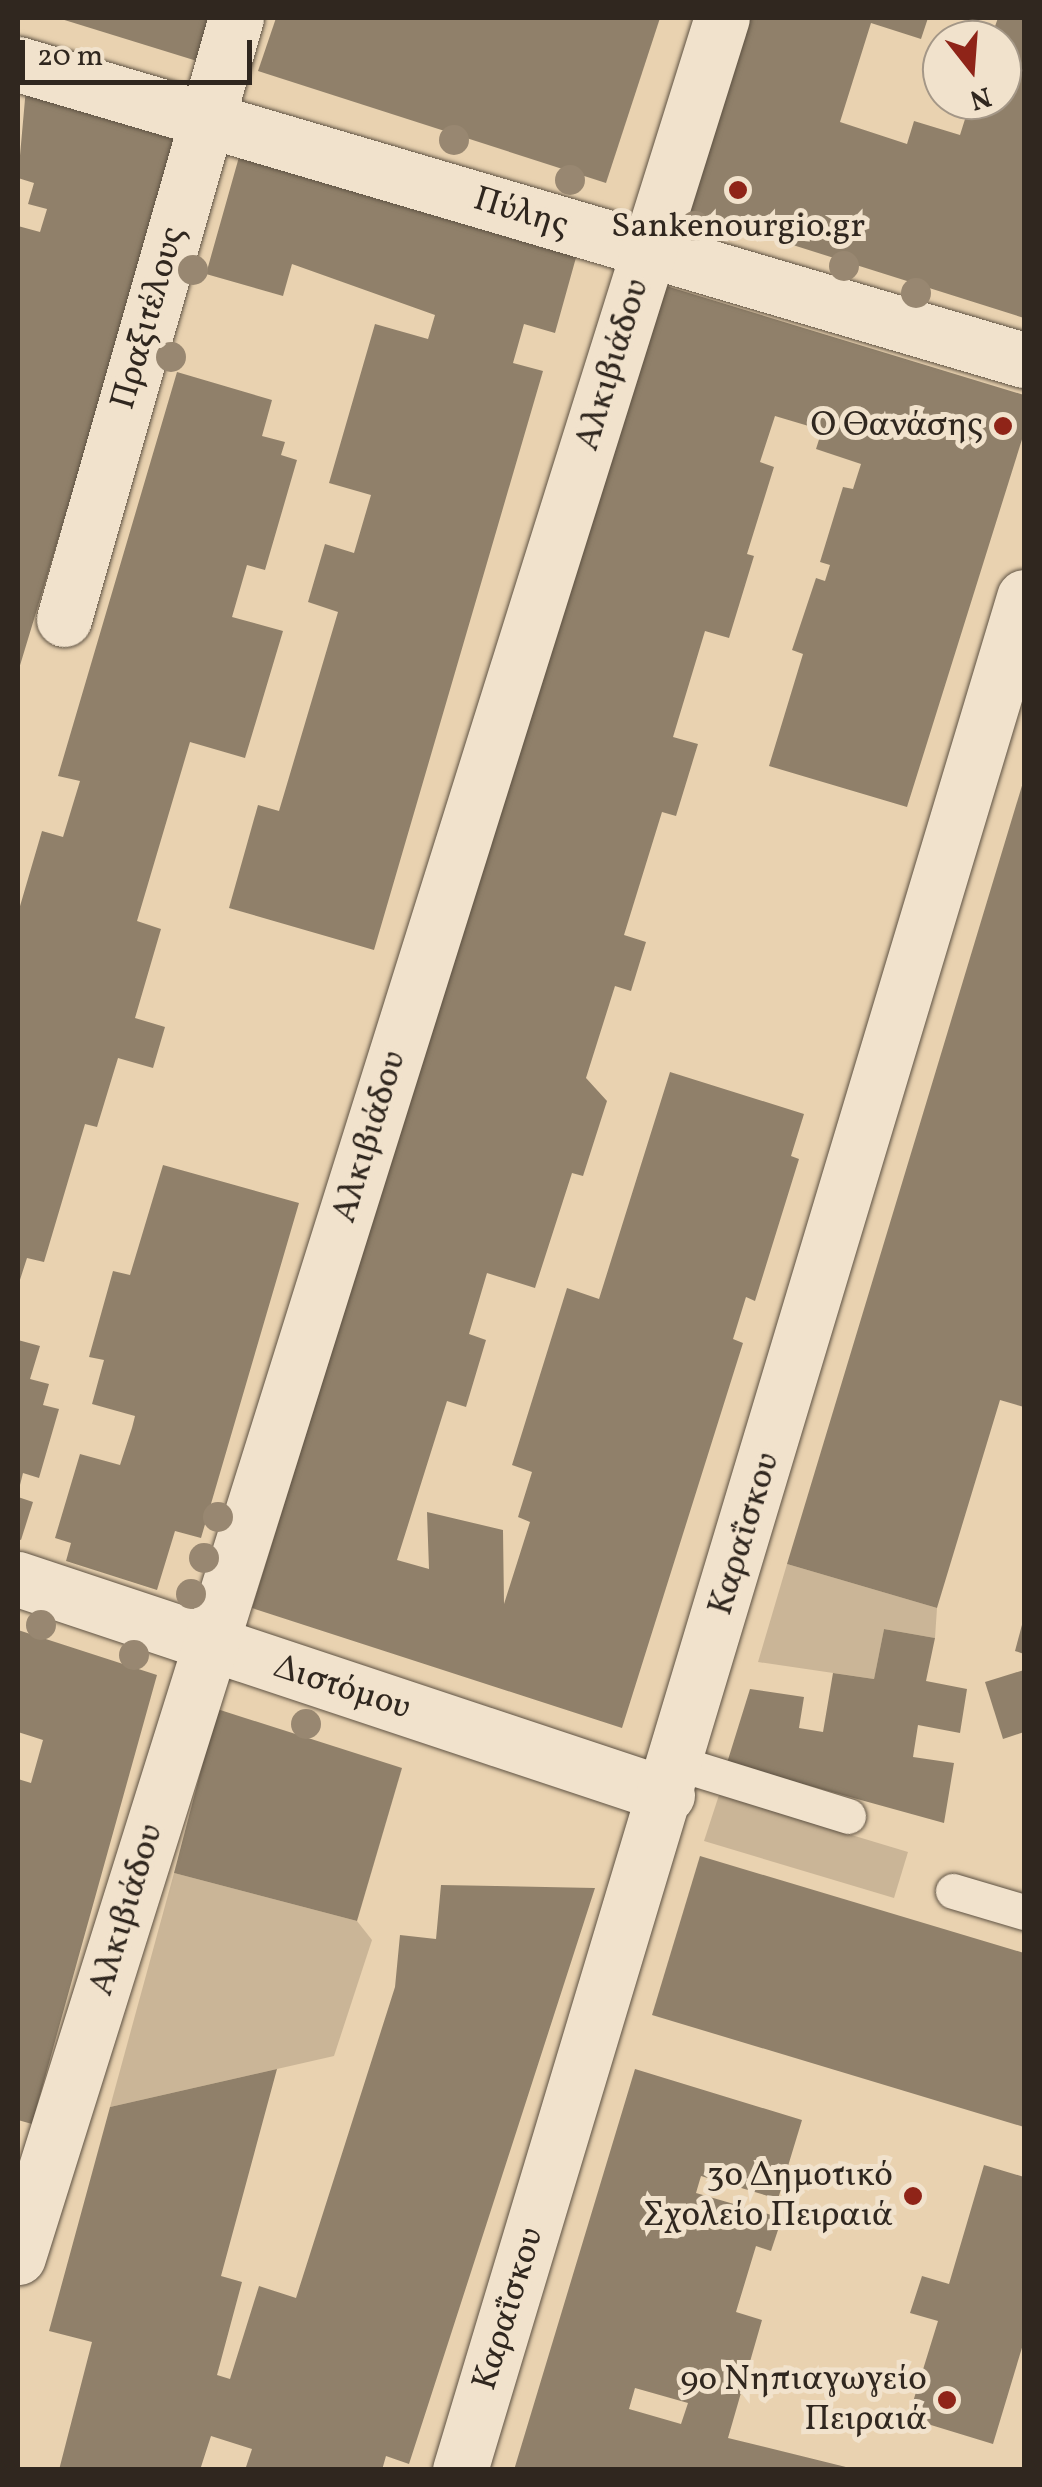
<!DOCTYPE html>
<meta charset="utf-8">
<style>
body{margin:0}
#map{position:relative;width:1042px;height:2487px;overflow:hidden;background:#e9d2b0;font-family:Vollkorn,serif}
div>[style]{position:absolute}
.green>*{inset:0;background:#cab597}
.building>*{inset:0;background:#90806a}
.roads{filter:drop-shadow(0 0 2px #5e5243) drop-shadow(0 0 2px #5e5243)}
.service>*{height:35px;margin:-17.5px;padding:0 17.5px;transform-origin:17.5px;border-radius:17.5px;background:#f1e2cc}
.minor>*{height:55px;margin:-27.5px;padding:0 27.5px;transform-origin:27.5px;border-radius:27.5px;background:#f1e2cc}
.trees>*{width:30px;height:30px;margin:-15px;border-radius:50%;background:#988771}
.dots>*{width:28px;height:28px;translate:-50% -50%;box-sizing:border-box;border:5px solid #f1e2cc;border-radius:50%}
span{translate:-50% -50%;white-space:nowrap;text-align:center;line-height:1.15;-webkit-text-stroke:10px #f1e2cc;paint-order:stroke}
.street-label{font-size:35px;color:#30271f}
.poi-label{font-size:35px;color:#30271f}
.right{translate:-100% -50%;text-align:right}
.frame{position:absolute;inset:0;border:20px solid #30271f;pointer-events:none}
.north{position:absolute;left:922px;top:20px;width:100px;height:100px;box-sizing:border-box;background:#f1e2cc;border:2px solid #a49787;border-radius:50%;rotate:163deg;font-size:28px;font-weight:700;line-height:40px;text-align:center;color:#30271f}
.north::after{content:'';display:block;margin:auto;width:35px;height:45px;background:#8f2418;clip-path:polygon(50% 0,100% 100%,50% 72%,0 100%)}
.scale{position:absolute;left:20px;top:40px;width:232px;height:45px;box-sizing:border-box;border:5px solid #30271f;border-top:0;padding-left:12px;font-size:30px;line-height:35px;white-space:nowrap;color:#30271f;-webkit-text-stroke:8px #f1e2cc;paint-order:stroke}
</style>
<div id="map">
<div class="green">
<div style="clip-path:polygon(787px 1564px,937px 1608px,935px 1638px,884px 1629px,874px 1679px,758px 1662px)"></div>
<div style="clip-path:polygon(719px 1795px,908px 1852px,894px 1898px,704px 1841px)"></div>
<div style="clip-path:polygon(174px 1873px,357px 1921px,372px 1940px,334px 2056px,110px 2107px)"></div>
</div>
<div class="building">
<div style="clip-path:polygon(58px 18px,212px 18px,197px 61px)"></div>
<div style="clip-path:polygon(276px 18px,660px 18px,606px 183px,258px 71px)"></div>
<div style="clip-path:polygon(743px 18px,928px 18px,921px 39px,871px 23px,840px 122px,907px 144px,914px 121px,960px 135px,971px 100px,1002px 100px,1002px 40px,990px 40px,998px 18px,1024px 18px,1024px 318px,682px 210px)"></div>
<div style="clip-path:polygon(26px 88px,181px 134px,18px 672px,18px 226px,40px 232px,47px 209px,28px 204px,34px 183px,18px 178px)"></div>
<div style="clip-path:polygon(239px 157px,577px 254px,555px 333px,524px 324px,513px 363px,543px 371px,374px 950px,229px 908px,258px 805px,279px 811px,338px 612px,308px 602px,325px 544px,354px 553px,371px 495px,329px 483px,375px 324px,428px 339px,435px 315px,292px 264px,283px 296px,206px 274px)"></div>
<div style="clip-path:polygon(663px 285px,1024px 395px,1024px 433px,907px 807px,769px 766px,803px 654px,792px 650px,816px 578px,825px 581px,830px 565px,820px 562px,843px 487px,853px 489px,861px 464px,816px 449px,822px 430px,775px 416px,760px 462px,774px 467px,747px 554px,754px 556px,729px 638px,705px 631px,673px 737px,698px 744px,676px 816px,662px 812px,624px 935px,646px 942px,631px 991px,615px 986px,586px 1078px,607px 1101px,583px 1176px,572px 1173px,535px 1288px,487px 1273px,469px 1334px,486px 1340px,466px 1407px,447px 1401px,397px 1560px,429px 1569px,427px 1512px,503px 1530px,504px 1604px,530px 1522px,518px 1517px,532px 1472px,512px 1465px,567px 1288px,599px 1299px,670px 1072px,804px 1114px,791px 1156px,799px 1159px,755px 1301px,746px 1297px,733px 1339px,743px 1343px,622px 1728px,252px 1608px)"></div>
<div style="clip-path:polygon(177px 372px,272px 400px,262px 436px,285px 442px,281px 455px,297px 460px,265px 570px,247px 565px,232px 617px,283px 631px,245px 758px,190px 742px,137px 921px,161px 929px,135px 1018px,165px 1027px,153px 1068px,118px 1058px,97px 1127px,85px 1124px,44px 1262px,27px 1258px,18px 1286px,18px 913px,42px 831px,63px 837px,80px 781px,58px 776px)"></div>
<div style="clip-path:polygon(1024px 779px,1024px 1407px,1000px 1400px,937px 1608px,787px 1564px)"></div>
<div style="clip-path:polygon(163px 1165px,299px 1203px,201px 1538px,175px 1531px,157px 1590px,66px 1561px,71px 1543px,55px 1538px,80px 1454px,120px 1465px,132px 1428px,135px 1416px,92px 1404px,104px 1360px,89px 1357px,113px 1271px,130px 1275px)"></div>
<div style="clip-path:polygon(18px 1340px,40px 1346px,30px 1379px,49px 1384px,43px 1405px,59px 1409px,39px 1478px,23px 1473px,19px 1489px)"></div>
<div style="clip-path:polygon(18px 1497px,33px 1502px,21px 1540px,18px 1539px)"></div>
<div style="clip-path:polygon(1023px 1621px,1024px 1621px,1024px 1654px,1015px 1651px)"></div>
<div style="clip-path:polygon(884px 1629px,935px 1638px,926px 1681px,967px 1689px,960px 1733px,918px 1725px,913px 1757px,954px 1763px,944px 1823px,727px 1763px,750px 1689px,804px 1697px,799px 1728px,823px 1732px,833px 1673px,874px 1679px)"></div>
<div style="clip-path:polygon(18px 1630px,157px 1675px,32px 2124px,18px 2120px,18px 1779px,31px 1783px,43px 1740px,18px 1732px)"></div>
<div style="clip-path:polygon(1024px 1670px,1024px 1732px,1003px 1739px,985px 1682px)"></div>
<div style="clip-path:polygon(217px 1709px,402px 1768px,357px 1921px,174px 1873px)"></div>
<div style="clip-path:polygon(700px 1856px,1024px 1953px,1024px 2127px,652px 2015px)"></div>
<div style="clip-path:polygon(441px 1885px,595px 1888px,409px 2464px,386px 2456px,382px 2470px,245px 2470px,252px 2449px,211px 2436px,200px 2470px,59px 2470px,92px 2342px,49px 2331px,110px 2107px,277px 2069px,221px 2276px,242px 2282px,217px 2375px,230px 2379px,259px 2286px,296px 2298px,395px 1987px,400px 1935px,436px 1939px)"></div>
<div style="clip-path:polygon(evenodd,635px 2069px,802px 2120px,778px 2199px,701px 2176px,696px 2193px,782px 2218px,771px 2251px,756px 2246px,736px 2312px,762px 2320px,728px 2438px,858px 2470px,514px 2470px,635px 2069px,635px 2388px,688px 2403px,681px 2424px,629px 2409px,635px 2388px)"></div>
<div style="clip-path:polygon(984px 2165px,1024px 2177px,1024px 2341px,993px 2444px,908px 2418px,938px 2321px,910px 2313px,922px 2276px,949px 2284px)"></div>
</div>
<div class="roads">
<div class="service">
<div style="left:677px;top:1763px;width:179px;rotate:17.2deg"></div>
<div style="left:953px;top:1891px;width:74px;rotate:16.5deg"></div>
</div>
<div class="minor">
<div style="left:18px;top:64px;width:1049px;rotate:16.4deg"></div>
<div style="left:64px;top:619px;width:625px;rotate:-74.03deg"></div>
<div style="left:18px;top:1579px;width:684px;rotate:18.41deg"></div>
<div style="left:18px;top:2257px;width:2347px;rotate:-72.55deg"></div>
<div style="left:460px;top:2470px;width:1956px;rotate:-73.24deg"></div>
</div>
</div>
<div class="trees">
<div style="left:454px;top:140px"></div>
<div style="left:570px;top:180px"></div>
<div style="left:695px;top:226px"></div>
<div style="left:844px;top:266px"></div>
<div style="left:193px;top:270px"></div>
<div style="left:916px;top:293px"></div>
<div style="left:171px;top:357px"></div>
<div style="left:218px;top:1517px"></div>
<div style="left:204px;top:1558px"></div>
<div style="left:191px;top:1594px"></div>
<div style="left:41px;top:1625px"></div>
<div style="left:134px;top:1655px"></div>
<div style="left:306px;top:1724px"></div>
</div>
<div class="dots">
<div style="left:738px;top:190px;background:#8f2418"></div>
<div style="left:1003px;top:426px;background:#8f2418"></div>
<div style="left:913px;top:2196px;background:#8f2418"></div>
<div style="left:947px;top:2400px;background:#8f2418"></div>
</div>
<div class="street-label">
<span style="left:521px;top:213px;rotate:17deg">Πύλης</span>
<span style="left:149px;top:318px;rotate:-74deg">Πραξιτέλους</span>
<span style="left:613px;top:365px;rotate:-73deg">Αλκιβιάδου</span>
<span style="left:370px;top:1137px;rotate:-73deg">Αλκιβιάδου</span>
<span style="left:745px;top:1534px;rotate:-73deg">Καραΐσκου</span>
<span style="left:342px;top:1688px;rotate:18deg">Διστόμου</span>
<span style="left:127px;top:1910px;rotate:-73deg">Αλκιβιάδου</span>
<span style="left:509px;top:2309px;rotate:-73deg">Καραΐσκου</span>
</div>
<div class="poi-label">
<span style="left:738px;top:227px">Sankenourgio.gr</span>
<span class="right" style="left:983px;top:426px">Ο Θανάσης</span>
<span class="right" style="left:893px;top:2196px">3ο Δημοτικό<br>Σχολείο Πειραιά</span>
<span class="right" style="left:927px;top:2400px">9o Νηπιαγωγείο<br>Πειραιά</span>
</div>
<div class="frame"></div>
<div class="north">N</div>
<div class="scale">20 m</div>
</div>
